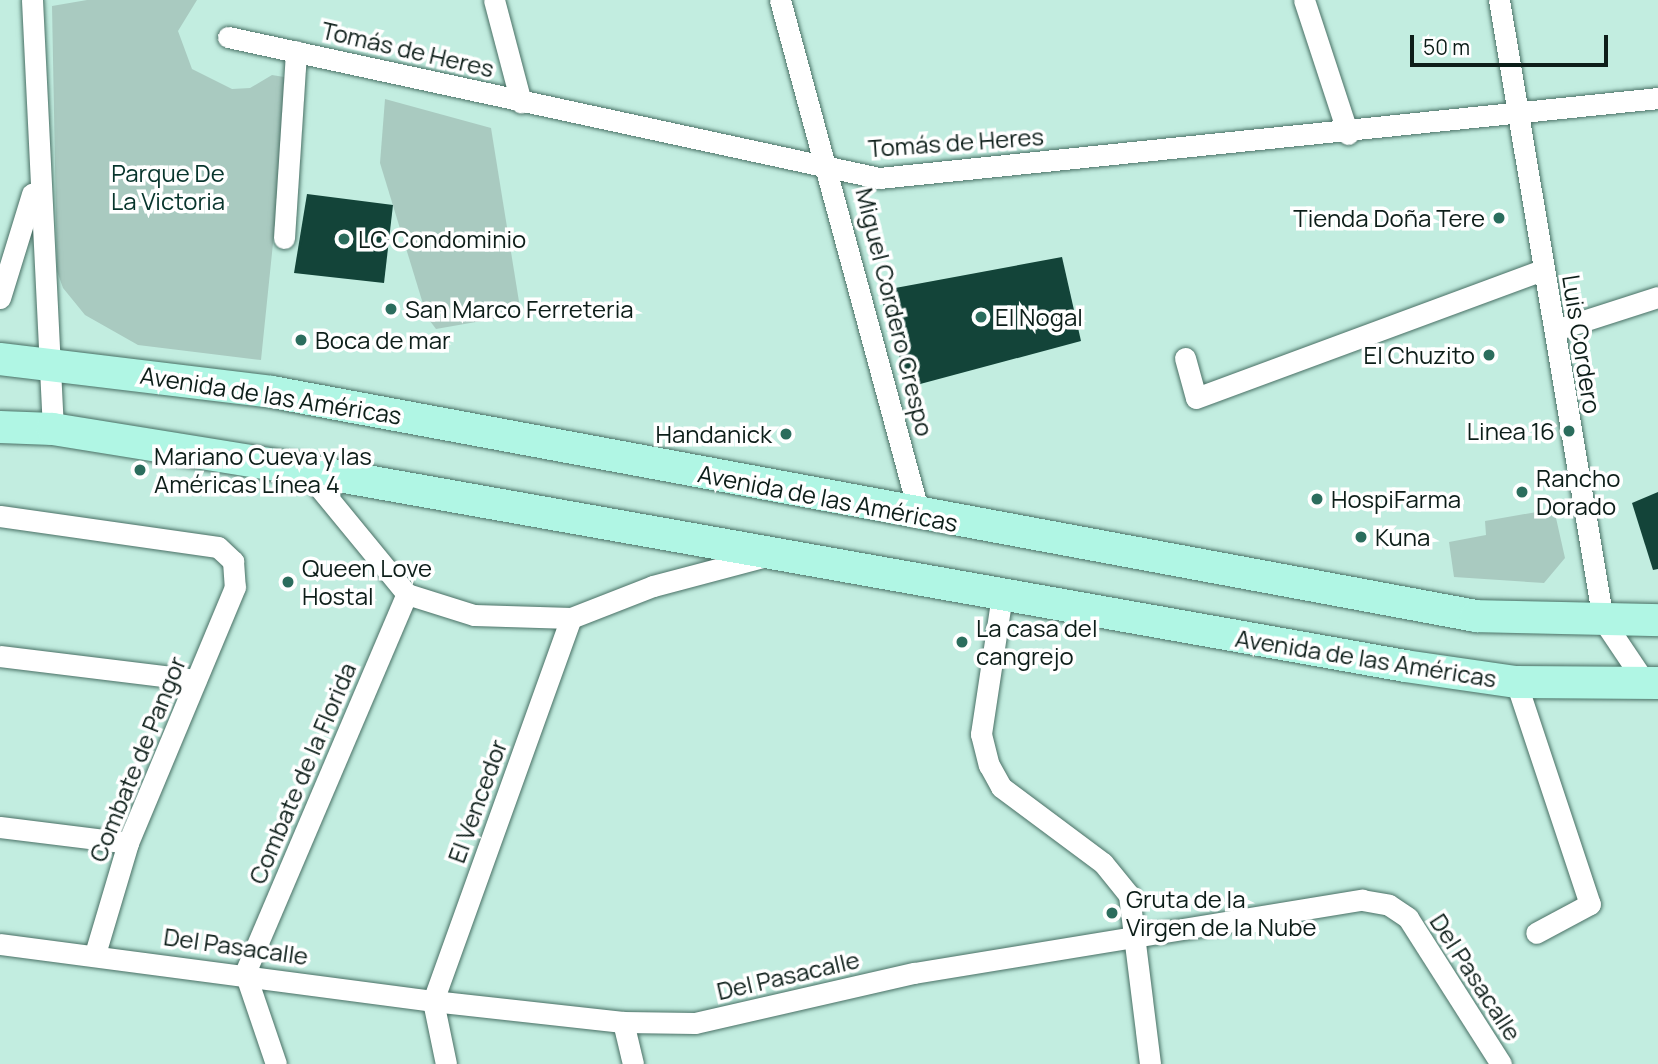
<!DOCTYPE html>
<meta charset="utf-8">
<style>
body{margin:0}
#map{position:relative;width:1658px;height:1064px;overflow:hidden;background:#c2ede0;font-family:Manrope,sans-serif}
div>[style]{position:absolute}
.green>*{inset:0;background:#a9cac0}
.building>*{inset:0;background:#134439}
.roads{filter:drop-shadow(0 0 2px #497065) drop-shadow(0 0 2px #497065)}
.street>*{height:21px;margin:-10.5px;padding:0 10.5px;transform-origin:10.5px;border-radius:10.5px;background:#fff}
.primary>*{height:32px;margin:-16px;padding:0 16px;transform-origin:16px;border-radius:16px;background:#b0f6e4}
.dots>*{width:19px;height:19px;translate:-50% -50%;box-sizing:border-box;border:4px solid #fff;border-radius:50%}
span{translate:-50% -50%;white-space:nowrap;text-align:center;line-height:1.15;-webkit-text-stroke:7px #fff;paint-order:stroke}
.street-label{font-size:24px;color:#0d1e19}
.park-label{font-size:24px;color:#07352c}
.poi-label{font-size:24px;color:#0d1e19}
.right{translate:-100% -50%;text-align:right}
.left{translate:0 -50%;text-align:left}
.scale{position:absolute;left:1410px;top:35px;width:198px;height:32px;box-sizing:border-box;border:4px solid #0d1e19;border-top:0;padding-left:9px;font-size:21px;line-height:24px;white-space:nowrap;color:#0d1e19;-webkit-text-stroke:5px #fff;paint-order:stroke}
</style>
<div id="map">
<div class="green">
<div style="clip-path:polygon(87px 0,197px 0,178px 31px,192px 69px,232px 89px,250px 88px,272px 75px,290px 78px,261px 360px,138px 345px,85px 315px,63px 288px,57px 271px,52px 6px)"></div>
<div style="clip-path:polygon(385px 99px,491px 128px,521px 314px,436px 329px,427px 317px,380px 163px)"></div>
<div style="clip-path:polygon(1554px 509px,1565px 558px,1544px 583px,1454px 577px,1449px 542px,1486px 535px,1485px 521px)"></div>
</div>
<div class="building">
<div style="clip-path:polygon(307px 194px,393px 205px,384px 283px,294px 273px)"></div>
<div style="clip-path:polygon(1062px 257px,1081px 341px,909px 387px,879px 291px)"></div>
<div style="clip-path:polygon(1658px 492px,1658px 569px,1653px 570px,1632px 503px)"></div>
</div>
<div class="roads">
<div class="street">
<div style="left:32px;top:0;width:430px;rotate:87.2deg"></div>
<div style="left:494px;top:0;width:106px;rotate:75.2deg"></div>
<div style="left:780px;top:0;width:536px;rotate:74.85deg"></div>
<div style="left:1304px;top:0;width:141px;rotate:71.8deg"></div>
<div style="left:1499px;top:0;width:629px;rotate:80.48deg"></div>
<div style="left:1603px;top:620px;width:77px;rotate:56.1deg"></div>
<div style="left:228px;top:37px;width:666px;rotate:12.22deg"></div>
<div style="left:879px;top:178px;width:783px;rotate:-5.86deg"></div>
<div style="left:284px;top:238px;width:187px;rotate:-86.3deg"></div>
<div style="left:0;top:298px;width:109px;rotate:-72.9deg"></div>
<div style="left:1555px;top:330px;width:108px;rotate:-17.8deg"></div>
<div style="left:1185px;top:358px;width:41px;rotate:74.6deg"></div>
<div style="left:1196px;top:398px;width:371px;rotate:-20.3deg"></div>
<div style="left:305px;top:470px;width:161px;rotate:50.6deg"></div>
<div style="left:0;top:516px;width:220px;rotate:8.1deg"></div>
<div style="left:218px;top:547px;width:21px;rotate:43deg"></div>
<div style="left:233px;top:561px;width:26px;rotate:86deg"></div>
<div style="left:235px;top:587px;width:277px;rotate:112.7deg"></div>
<div style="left:128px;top:843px;width:116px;rotate:106.6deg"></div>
<div style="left:407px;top:594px;width:70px;rotate:17.4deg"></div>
<div style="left:474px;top:615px;width:97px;rotate:1.8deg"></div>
<div style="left:571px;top:618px;width:88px;rotate:-21.3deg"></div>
<div style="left:653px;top:586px;width:114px;rotate:-14.8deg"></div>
<div style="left:1002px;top:595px;width:141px;rotate:98.6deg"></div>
<div style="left:981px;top:734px;width:32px;rotate:76deg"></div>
<div style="left:989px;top:765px;width:25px;rotate:61deg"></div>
<div style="left:1001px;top:787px;width:127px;rotate:36.7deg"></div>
<div style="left:1103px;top:863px;width:41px;rotate:50.9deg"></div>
<div style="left:1129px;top:895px;width:170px;rotate:82.9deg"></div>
<div style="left:0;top:656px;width:197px;rotate:7deg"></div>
<div style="left:1516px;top:682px;width:234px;rotate:71.6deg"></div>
<div style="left:1590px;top:904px;width:61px;rotate:151.8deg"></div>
<div style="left:0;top:827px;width:129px;rotate:7.1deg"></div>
<div style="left:0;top:944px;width:437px;rotate:7.5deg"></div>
<div style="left:433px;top:1001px;width:191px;rotate:6.3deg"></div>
<div style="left:623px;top:1022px;width:72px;rotate:0.8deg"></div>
<div style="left:695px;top:1023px;width:225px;rotate:-12.9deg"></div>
<div style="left:914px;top:973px;width:454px;rotate:-9.3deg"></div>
<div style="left:1362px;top:900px;width:27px;rotate:10deg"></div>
<div style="left:1389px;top:905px;width:23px;rotate:34deg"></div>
<div style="left:1408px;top:918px;width:173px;rotate:57.5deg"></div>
<div style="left:623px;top:1022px;width:43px;rotate:76.6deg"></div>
<div style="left:276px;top:1064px;width:96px;rotate:-108.8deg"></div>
<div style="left:245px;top:973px;width:412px;rotate:-66.9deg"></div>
<div style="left:446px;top:1064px;width:64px;rotate:-101.7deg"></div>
<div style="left:433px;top:1001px;width:407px;rotate:-70.2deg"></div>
</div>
<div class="primary">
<div style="left:0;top:359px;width:274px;rotate:6.9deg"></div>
<div style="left:272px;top:392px;width:1225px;rotate:10.54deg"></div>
<div style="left:1476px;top:616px;width:182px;rotate:1.3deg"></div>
<div style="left:0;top:427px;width:53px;rotate:2.2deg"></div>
<div style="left:53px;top:429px;width:255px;rotate:9.2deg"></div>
<div style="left:305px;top:470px;width:1117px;rotate:10.1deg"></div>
<div style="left:1405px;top:666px;width:112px;rotate:8.2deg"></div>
<div style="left:1516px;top:682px;width:142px;rotate:0.4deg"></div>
</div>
</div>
<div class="dots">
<div style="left:1499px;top:218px;background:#2b6d5d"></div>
<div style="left:344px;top:239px;background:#2b6d5d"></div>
<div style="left:391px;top:309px;background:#2b6d5d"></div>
<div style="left:981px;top:317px;background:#2b6d5d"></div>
<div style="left:301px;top:340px;background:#2b6d5d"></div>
<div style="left:1489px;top:355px;background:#2b6d5d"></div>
<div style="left:1569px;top:431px;background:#2b6d5d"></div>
<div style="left:786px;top:434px;background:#2b6d5d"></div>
<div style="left:140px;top:470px;background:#2b6d5d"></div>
<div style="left:1522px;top:492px;background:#2b6d5d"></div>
<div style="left:1317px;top:499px;background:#2b6d5d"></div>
<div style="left:1361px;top:537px;background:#2b6d5d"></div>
<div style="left:288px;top:582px;background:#2b6d5d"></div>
<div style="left:962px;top:642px;background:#2b6d5d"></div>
<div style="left:1112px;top:913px;background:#2b6d5d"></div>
</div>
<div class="street-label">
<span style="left:408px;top:49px;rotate:13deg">Tomás de Heres</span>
<span style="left:956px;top:142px;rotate:-4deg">Tomás de Heres</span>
<span style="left:895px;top:312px;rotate:76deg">Miguel Cordero Crespo</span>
<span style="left:1582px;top:344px;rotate:81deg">Luis Cordero</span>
<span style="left:271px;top:395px;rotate:9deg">Avenida de las Américas</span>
<span style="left:828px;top:498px;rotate:11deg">Avenida de las Américas</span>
<span style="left:1366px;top:658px;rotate:9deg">Avenida de las Américas</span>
<span style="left:137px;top:759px;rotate:-68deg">Combate de Pangor</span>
<span style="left:302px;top:773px;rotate:-67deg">Combate de la Florida</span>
<span style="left:477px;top:801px;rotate:-70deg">El Vencedor</span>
<span style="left:236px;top:946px;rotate:8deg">Del Pasacalle</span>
<span style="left:788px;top:975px;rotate:-13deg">Del Pasacalle</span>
<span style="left:1476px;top:977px;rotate:57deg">Del Pasacalle</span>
</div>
<div class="park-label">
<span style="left:168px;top:187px">Parque De<br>La Victoria</span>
</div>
<div class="poi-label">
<span class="right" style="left:1485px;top:218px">Tienda Doña Tere</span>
<span class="left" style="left:358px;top:239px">LC Condominio</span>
<span class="left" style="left:405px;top:309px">San Marco Ferreteria</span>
<span class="left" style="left:995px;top:317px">El Nogal</span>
<span class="left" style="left:315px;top:340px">Boca de mar</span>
<span class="right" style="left:1475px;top:355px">El Chuzito</span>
<span class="right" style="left:1555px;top:431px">Linea 16</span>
<span class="right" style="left:772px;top:434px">Handanick</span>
<span class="left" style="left:154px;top:470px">Mariano Cueva y las<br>Américas Línea 4</span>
<span class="left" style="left:1536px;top:492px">Rancho<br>Dorado</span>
<span class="left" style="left:1331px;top:499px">HospiFarma</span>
<span class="left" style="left:1375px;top:537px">Kuna</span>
<span class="left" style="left:302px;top:582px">Queen Love<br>Hostal</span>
<span class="left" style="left:976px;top:642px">La casa del<br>cangrejo</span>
<span class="left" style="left:1126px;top:913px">Gruta de la<br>Virgen de la Nube</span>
</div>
<div class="scale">50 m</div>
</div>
